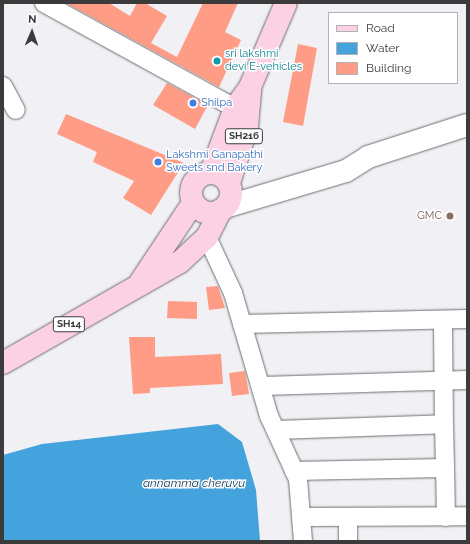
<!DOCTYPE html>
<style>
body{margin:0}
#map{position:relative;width:470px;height:544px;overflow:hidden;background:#f1f1f5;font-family:Raleway,sans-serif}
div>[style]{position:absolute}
.water>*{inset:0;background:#44a2dd}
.building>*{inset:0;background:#ff9c85}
.roads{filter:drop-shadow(0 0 1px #6e6e71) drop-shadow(0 0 1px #6e6e71)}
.street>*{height:18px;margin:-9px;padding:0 9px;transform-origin:9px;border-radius:9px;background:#fff}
.secondary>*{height:22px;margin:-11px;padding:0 11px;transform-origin:11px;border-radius:11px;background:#fff}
.primary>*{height:22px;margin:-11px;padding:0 11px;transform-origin:11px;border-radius:11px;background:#fcd1e3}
.primary>.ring{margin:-11px;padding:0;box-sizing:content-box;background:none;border:22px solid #fcd1e3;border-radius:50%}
.dots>*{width:11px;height:11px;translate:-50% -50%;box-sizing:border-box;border:2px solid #fff;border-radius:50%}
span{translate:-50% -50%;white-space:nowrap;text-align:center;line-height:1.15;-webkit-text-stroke:3px #fff;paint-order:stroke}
.shield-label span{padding:1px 3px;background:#fff;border:1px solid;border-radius:3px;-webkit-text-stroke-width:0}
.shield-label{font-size:10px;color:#3b3b3c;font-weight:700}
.culture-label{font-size:11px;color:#0d838f}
.left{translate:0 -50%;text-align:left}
.shop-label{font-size:11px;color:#366cbe}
.education-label{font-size:11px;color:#785e54}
.right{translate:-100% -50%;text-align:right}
.water-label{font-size:12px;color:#0f374f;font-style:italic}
.frame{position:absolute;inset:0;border:4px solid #3b3b3c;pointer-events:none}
.legend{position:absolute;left:328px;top:12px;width:130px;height:72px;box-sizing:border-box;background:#fff;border:1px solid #b1b1b1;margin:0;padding:5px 7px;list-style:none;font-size:12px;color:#3b3b3c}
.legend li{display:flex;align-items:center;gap:8px;height:20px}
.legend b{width:20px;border:1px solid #b1b1b1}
.north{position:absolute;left:12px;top:12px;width:40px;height:40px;-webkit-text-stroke:3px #fff;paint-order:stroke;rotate:2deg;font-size:11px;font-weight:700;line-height:16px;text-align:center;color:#3b3b3c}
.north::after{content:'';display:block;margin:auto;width:14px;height:18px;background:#3b3b3c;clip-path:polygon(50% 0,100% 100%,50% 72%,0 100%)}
</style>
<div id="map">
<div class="water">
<div style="clip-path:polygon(218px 424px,242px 442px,256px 490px,260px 541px,3px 541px,3px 455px,42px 444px)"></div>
</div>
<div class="building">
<div style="clip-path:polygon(66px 3px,109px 3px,130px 16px,137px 3px,145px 3px,167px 16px,151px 43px,177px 57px,203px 3px,238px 3px,225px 32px,241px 40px,219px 87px)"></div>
<div style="clip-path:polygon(298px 44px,317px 48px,303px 126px,283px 122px)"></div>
<div style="clip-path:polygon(167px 83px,208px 105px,195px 129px,153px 105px)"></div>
<div style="clip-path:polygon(66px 114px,184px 163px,151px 215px,123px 198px,134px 181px,93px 162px,97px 152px,57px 134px)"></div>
<div style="clip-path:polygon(218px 286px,225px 308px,209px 310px,206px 287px)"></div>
<div style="clip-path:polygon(168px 301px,197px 302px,197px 319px,167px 318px)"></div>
<div style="clip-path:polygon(129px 337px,155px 337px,155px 357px,221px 354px,223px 384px,150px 388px,150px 393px,133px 394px)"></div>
<div style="clip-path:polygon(245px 371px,249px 394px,232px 396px,229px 373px)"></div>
</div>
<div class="roads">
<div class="street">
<div style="left:44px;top:3px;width:218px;rotate:28.8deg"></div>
<div style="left:3px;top:86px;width:27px;rotate:62deg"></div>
<div style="left:207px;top:237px;width:62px;rotate:65.1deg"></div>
<div style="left:233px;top:293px;width:128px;rotate:73.7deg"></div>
<div style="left:269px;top:416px;width:69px;rotate:65.3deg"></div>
<div style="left:298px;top:479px;width:62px;rotate:85.4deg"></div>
<div style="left:242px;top:324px;width:225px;rotate:-1.3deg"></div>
<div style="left:262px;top:386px;width:205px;rotate:-1.7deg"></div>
<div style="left:276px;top:430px;width:168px;rotate:-2deg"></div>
<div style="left:444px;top:424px;width:104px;rotate:-90.6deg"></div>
<div style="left:445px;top:468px;width:49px;rotate:88.8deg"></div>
<div style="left:294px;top:471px;width:151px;rotate:-1.1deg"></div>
<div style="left:445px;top:468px;width:44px;rotate:-91.3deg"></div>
<div style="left:303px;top:517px;width:164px;rotate:-0.3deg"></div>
<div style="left:348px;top:541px;width:24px;rotate:-90deg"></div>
</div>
<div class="secondary">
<div style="left:225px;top:207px;width:126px;rotate:-16.6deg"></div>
<div style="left:346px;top:171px;width:26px;rotate:-32deg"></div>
<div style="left:368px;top:157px;width:104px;rotate:-17.9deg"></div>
</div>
<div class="primary">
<div style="left:211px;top:172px;width:68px;rotate:-69.4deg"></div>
<div style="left:235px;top:108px;width:26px;rotate:-54deg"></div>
<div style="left:250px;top:87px;width:91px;rotate:-66.8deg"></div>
<div class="ring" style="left:191px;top:173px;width:18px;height:18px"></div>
<div style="left:229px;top:183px;width:59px;rotate:-72.2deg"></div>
<div style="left:247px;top:127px;width:37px;rotate:-85deg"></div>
<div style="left:141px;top:281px;width:94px;rotate:-56.3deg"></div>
<div style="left:3px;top:363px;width:204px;rotate:-29.7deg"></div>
<div style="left:180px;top:262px;width:37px;rotate:-43deg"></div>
<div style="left:207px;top:237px;width:30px;rotate:-63deg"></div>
</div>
</div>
<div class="dots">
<div style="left:217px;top:61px;background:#0f9aa8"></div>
<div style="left:193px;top:103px;background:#3f7fe0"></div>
<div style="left:158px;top:162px;background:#3f7fe0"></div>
<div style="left:450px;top:216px;background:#8d6e63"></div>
</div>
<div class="shield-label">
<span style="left:244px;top:136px">SH216</span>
<span style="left:69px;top:324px">SH14</span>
</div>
<div class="culture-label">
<span class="left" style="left:225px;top:61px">sri lakshmi<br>devi E-vehicles</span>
</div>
<div class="shop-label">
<span class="left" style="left:201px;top:103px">Shilpa</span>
<span class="left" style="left:166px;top:162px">Lakshmi Ganapathi<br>Sweets snd Bakery</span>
</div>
<div class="education-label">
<span class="right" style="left:442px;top:216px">GMC</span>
</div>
<div class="water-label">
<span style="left:194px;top:484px">annamma cheruvu</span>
</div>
<div class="frame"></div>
<ul class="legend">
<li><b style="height:5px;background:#fcd1e3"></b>Road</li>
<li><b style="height:11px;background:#44a2dd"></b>Water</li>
<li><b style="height:11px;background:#ff9c85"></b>Building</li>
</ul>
<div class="north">N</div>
</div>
